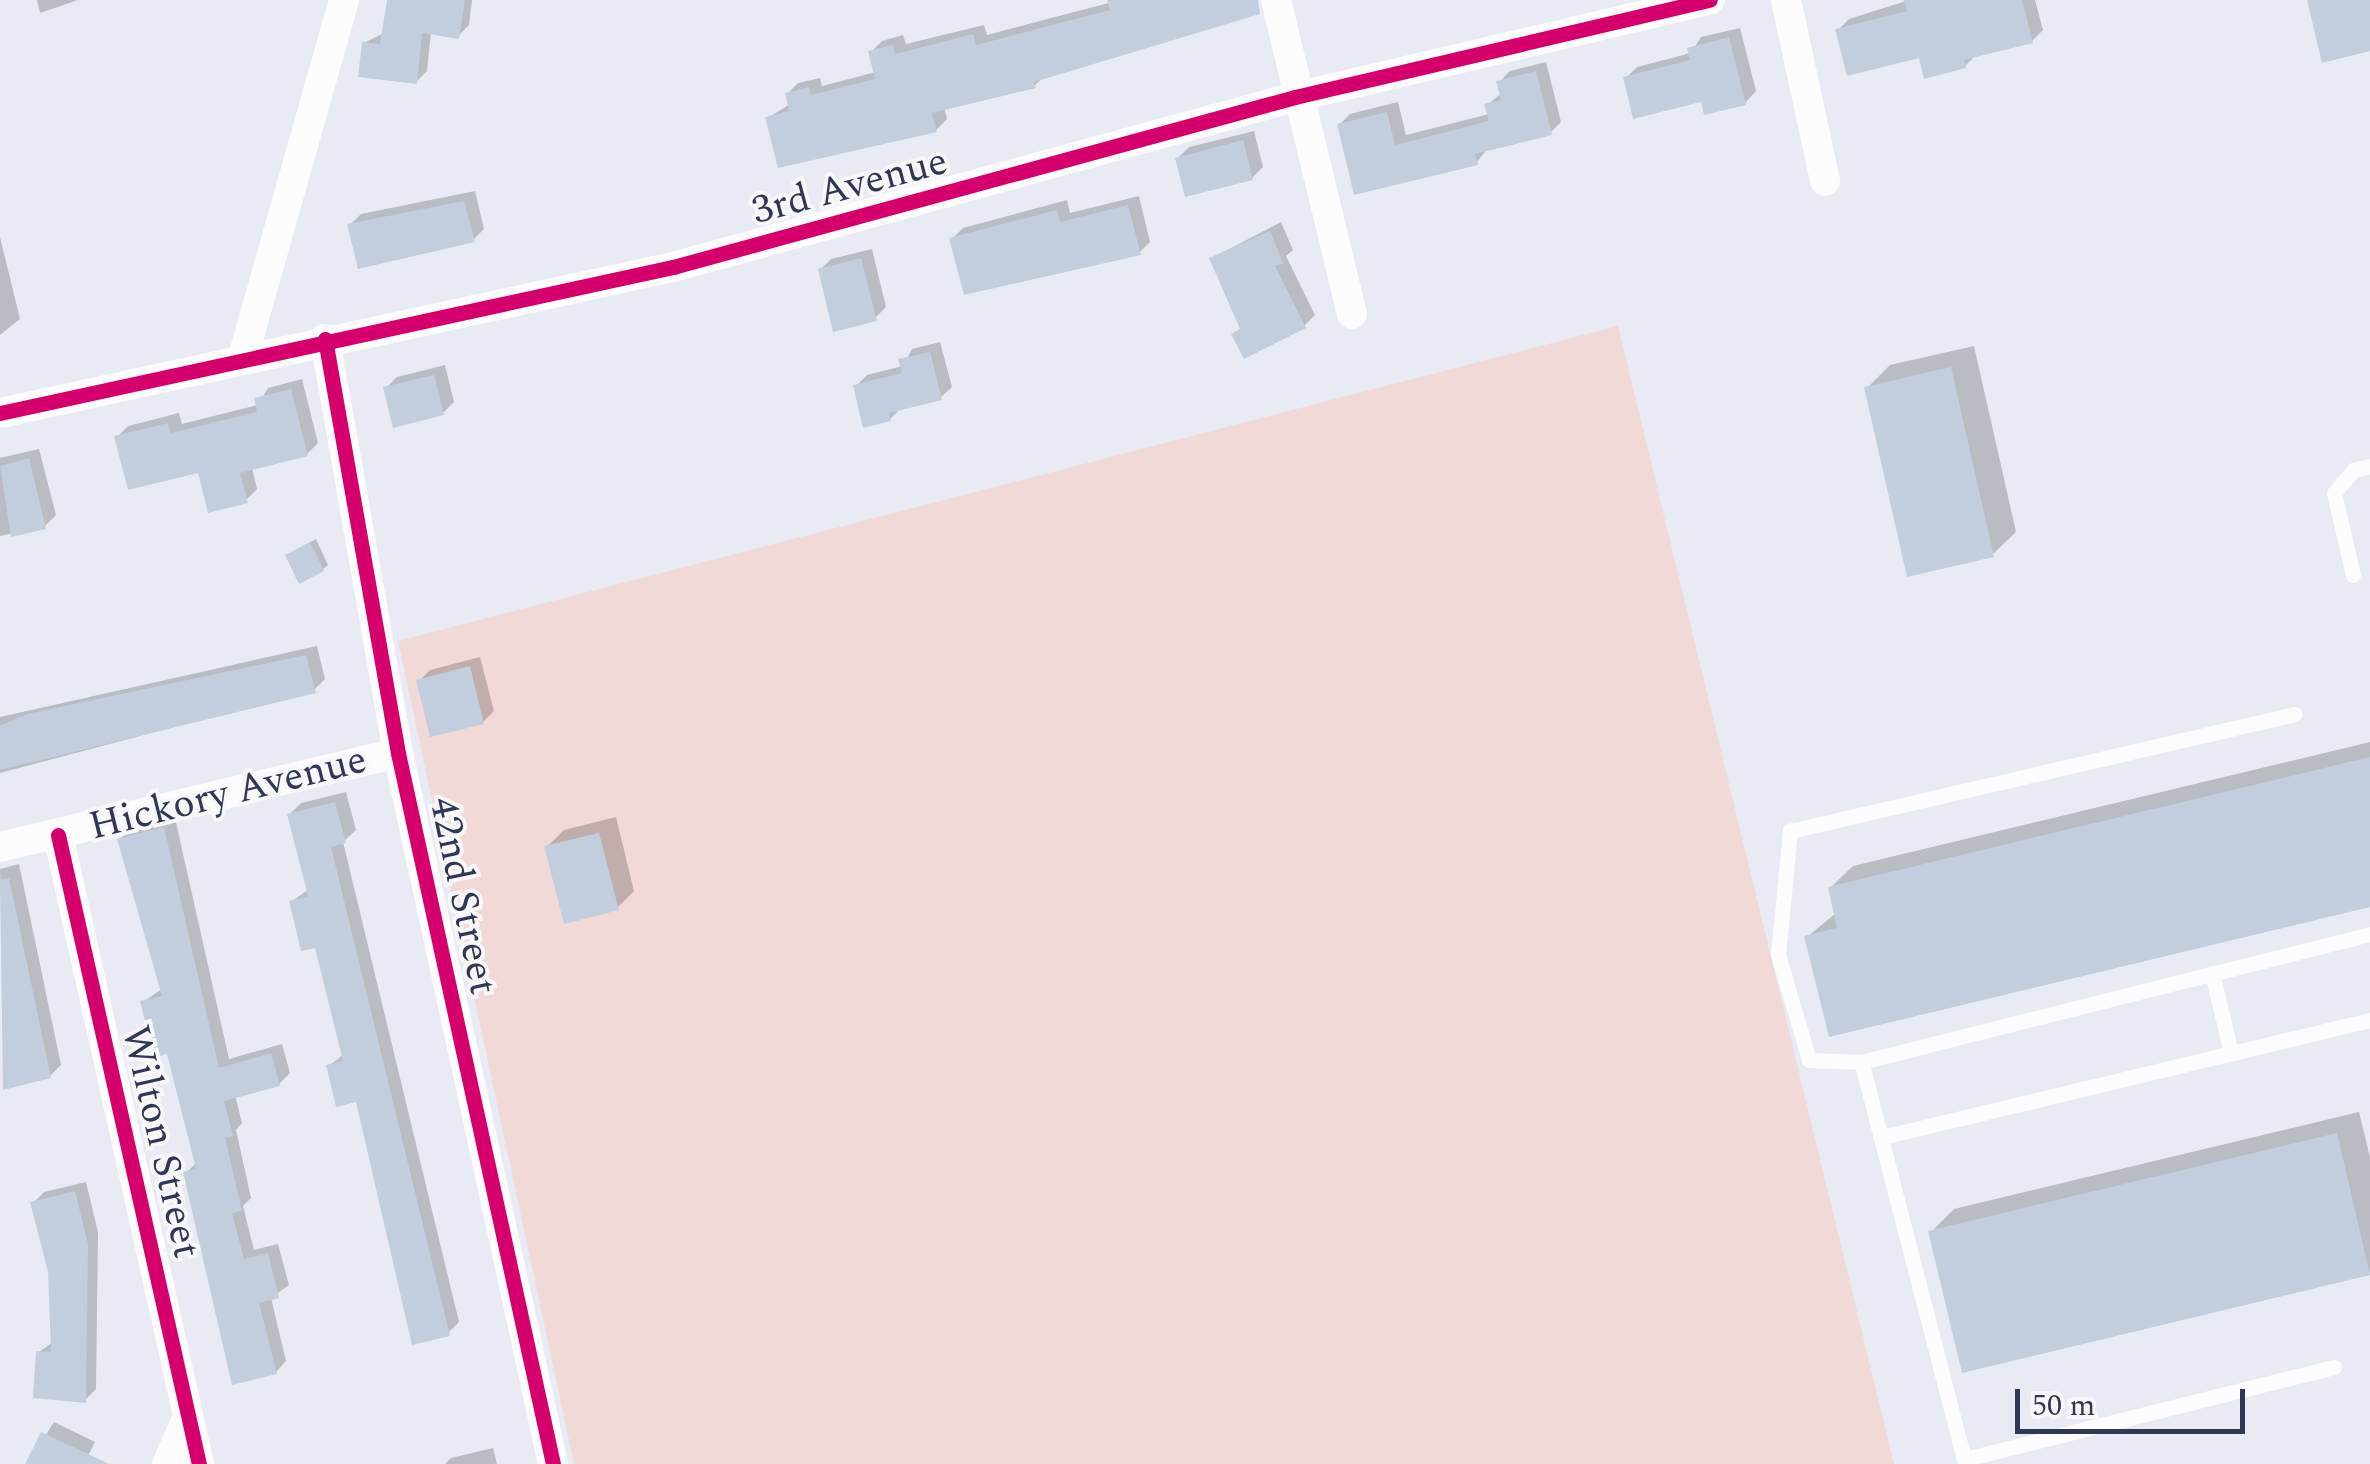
<!DOCTYPE html>
<style>
body{margin:0}
#map{position:relative;width:2370px;height:1464px;overflow:hidden;background:#e8ebf4;font-family:Spectral,serif}
div>[style]{position:absolute}
.green>*{inset:0;background:#f1d9d8}
.shadow>*{inset:0;background:#0003}
.building>*{inset:0;background:#c2cede}
.service>*{height:15px;margin:-7.5px;padding:0 7.5px;transform-origin:7.5px;border-radius:7.5px;background:#fcfcfd}
.minor>*{height:30px;margin:-15px;padding:0 15px;transform-origin:15px;border-radius:15px;background:#fcfcfd}
.cycleway>*{height:15px;margin:-7.5px;padding:0 7.5px;transform-origin:7.5px;border-radius:7.5px;background:#d6006c}
span{translate:-50% -50%;white-space:nowrap;text-align:center;line-height:1.15;-webkit-text-stroke:8px #f7f7f7;paint-order:stroke}
.street-label{font-size:40px;color:#2f3755}
.scale{position:absolute;left:2015px;top:1389px;width:230px;height:45px;box-sizing:border-box;border:5px solid #2f3755;border-top:0;padding-left:12px;font-size:30px;line-height:35px;white-space:nowrap;color:#2f3755;-webkit-text-stroke:8px #f7f7f7;paint-order:stroke}
</style>
<div id="map">
<div class="green">
<div style="clip-path:polygon(1618px 326px,1894px 1464px,574px 1464px,398px 641px)"></div>
</div>
<div class="shadow">
<div style="clip-path:polygon(37px 0,78px 0,40px 13px)"></div>
<div style="clip-path:polygon(389px 0,472px 0,469px 25px,458px 36px,431px 32px,427px 71px,416px 82px,364px 43px,384px 33px)"></div>
<div style="clip-path:polygon(1120px 0,1253px 0,1045px 76px,1034px 86px,944px 107px,947px 119px,936px 130px,768px 118px,790px 104px,787px 94px,798px 83px,820px 78px,822px 86px,876px 72px,871px 52px,882px 41px,903px 35px,906px 44px,984px 25px,987px 35px)"></div>
<div style="clip-path:polygon(1909px 0,2035px 0,2043px 30px,2032px 41px,1976px 55px,1965px 66px,1838px 30px,1849px 19px)"></div>
<div style="clip-path:polygon(1740px 28px,1756px 91px,1745px 103px,1626px 78px,1637px 67px,1691px 53px,1701px 37px)"></div>
<div style="clip-path:polygon(1546px 62px,1561px 122px,1550px 133px,1487px 149px,1477px 162px,1356px 192px,1339px 125px,1350px 114px,1398px 102px,1406px 135px,1489px 114px,1487px 105px,1502px 93px,1499px 82px,1510px 71px)"></div>
<div style="clip-path:polygon(1254px 131px,1263px 167px,1252px 178px,1178px 158px,1189px 147px)"></div>
<div style="clip-path:polygon(475px 191px,484px 229px,473px 240px,350px 225px,361px 214px)"></div>
<div style="clip-path:polygon(1139px 196px,1150px 242px,1139px 253px,952px 239px,963px 228px,1067px 200px,1070px 213px)"></div>
<div style="clip-path:polygon(1281px 222px,1293px 250px,1286px 256px,1315px 315px,1304px 326px,1234px 334px,1242px 327px,1212px 258px)"></div>
<div style="clip-path:polygon(0 237px,20px 319px,0 335px)"></div>
<div style="clip-path:polygon(872px 249px,886px 307px,875px 318px,820px 270px,831px 259px)"></div>
<div style="clip-path:polygon(940px 342px,952px 387px,940px 398px,901px 408px,890px 419px,856px 386px,867px 375px,903px 366px,912px 349px)"></div>
<div style="clip-path:polygon(1974px 346px,2016px 532px,1993px 554px,1867px 388px,1890px 365px)"></div>
<div style="clip-path:polygon(445px 365px,454px 402px,443px 413px,386px 388px,397px 377px)"></div>
<div style="clip-path:polygon(302px 379px,318px 443px,307px 454px,252px 468px,257px 489px,246px 500px,200px 470px,117px 437px,128px 426px,179px 413px,182px 424px,258px 405px,268px 388px)"></div>
<div style="clip-path:polygon(39px 449px,56px 515px,45px 526px,0 536px,0 458px)"></div>
<div style="clip-path:polygon(316px 539px,328px 565px,323px 569px,288px 555px)"></div>
<div style="clip-path:polygon(317px 646px,325px 679px,314px 690px,0 773px,0 717px)"></div>
<div style="clip-path:polygon(480px 657px,494px 711px,483px 722px,419px 681px,430px 670px)"></div>
<div style="clip-path:polygon(2370px 742px,2370px 905px,1807px 937px,1836px 913px,1830px 888px,1853px 866px)"></div>
<div style="clip-path:polygon(346px 792px,356px 830px,343px 842px,459px 1322px,448px 1333px,357px 1099px,329px 1066px,344px 1054px,316px 945px,291px 902px,309px 889px,290px 814px,301px 803px)"></div>
<div style="clip-path:polygon(616px 817px,634px 891px,617px 908px,547px 847px,564px 830px)"></div>
<div style="clip-path:polygon(175px 818px,229px 1059px,282px 1044px,290px 1073px,279px 1084px,235px 1095px,242px 1123px,236px 1130px,251px 1198px,243px 1206px,254px 1250px,278px 1244px,289px 1285px,271px 1298px,286px 1361px,276px 1372px,186px 1173px,197px 1162px,169px 1051px,143px 1002px,162px 989px,120px 839px,131px 829px)"></div>
<div style="clip-path:polygon(19px 864px,61px 1065px,50px 1076px,5px 1087px,0 869px)"></div>
<div style="clip-path:polygon(2359px 1112px,2370px 1157px,2370px 1272px,1964px 1370px,1931px 1232px,1954px 1209px)"></div>
<div style="clip-path:polygon(86px 1182px,98px 1232px,96px 1389px,85px 1400px,39px 1352px,53px 1342px,50px 1272px,33px 1203px,44px 1192px)"></div>
<div style="clip-path:polygon(54px 1422px,95px 1442px,84px 1464px,28px 1464px)"></div>
<div style="clip-path:polygon(493px 1448px,497px 1464px,445px 1464px,451px 1458px)"></div>
</div>
<div class="building">
<div style="clip-path:polygon(387px 0,465px 0,459px 39px,422px 33px,417px 84px,358px 77px,362px 42px,380px 44px)"></div>
<div style="clip-path:polygon(1107px 0,1258px 0,1260px 14px,1034px 82px,1036px 88px,932px 113px,937px 132px,778px 168px,765px 117px,789px 111px,785px 93px,809px 87px,811px 95px,875px 79px,868px 51px,893px 45px,895px 54px,973px 34px,976px 45px,1110px 10px)"></div>
<div style="clip-path:polygon(1904px 0,2022px 0,2033px 43px,1964px 60px,1966px 68px,1924px 79px,1919px 58px,1847px 76px,1835px 29px,1907px 11px)"></div>
<div style="clip-path:polygon(2307px 0,2370px 0,2370px 51px,2322px 63px)"></div>
<div style="clip-path:polygon(1729px 37px,1746px 105px,1704px 115px,1701px 102px,1633px 119px,1623px 77px,1690px 60px,1687px 48px)"></div>
<div style="clip-path:polygon(1536px 71px,1552px 135px,1475px 154px,1478px 165px,1354px 195px,1337px 124px,1387px 112px,1395px 145px,1489px 121px,1484px 104px,1501px 100px,1496px 81px)"></div>
<div style="clip-path:polygon(1243px 140px,1253px 180px,1185px 197px,1175px 158px)"></div>
<div style="clip-path:polygon(464px 201px,475px 242px,358px 269px,347px 224px)"></div>
<div style="clip-path:polygon(1128px 205px,1141px 255px,964px 295px,949px 238px,1057px 210px,1060px 222px)"></div>
<div style="clip-path:polygon(1270px 231px,1283px 263px,1275px 266px,1306px 328px,1244px 359px,1231px 334px,1240px 329px,1209px 258px)"></div>
<div style="clip-path:polygon(861px 258px,877px 321px,833px 332px,818px 269px)"></div>
<div style="clip-path:polygon(930px 352px,942px 400px,889px 413px,891px 421px,863px 428px,853px 385px,902px 373px,898px 359px)"></div>
<div style="clip-path:polygon(1951px 367px,1994px 557px,1907px 577px,1864px 387px)"></div>
<div style="clip-path:polygon(434px 375px,444px 415px,393px 428px,383px 387px)"></div>
<div style="clip-path:polygon(291px 389px,308px 456px,240px 473px,248px 503px,208px 513px,198px 473px,128px 490px,114px 436px,168px 423px,171px 433px,257px 412px,254px 398px)"></div>
<div style="clip-path:polygon(29px 458px,46px 529px,11px 537px,0 466px)"></div>
<div style="clip-path:polygon(310px 542px,324px 571px,299px 584px,285px 555px)"></div>
<div style="clip-path:polygon(306px 655px,316px 693px,0 770px,0 726px,27px 714px)"></div>
<div style="clip-path:polygon(470px 666px,484px 724px,430px 737px,416px 680px)"></div>
<div style="clip-path:polygon(2370px 757px,2370px 907px,1829px 1037px,1804px 936px,1837px 928px,1828px 887px)"></div>
<div style="clip-path:polygon(335px 802px,346px 843px,331px 847px,450px 1336px,412px 1345px,356px 1102px,336px 1107px,326px 1065px,343px 1061px,315px 948px,301px 951px,289px 901px,308px 896px,287px 814px)"></div>
<div style="clip-path:polygon(164px 827px,219px 1068px,271px 1053px,280px 1086px,224px 1101px,233px 1136px,225px 1138px,242px 1211px,232px 1213px,244px 1259px,268px 1253px,279px 1298px,259px 1303px,277px 1374px,232px 1385px,183px 1172px,196px 1169px,167px 1054px,154px 1058px,140px 1001px,162px 996px,117px 839px)"></div>
<div style="clip-path:polygon(599px 833px,619px 910px,564px 924px,544px 846px)"></div>
<div style="clip-path:polygon(9px 878px,51px 1078px,3px 1090px,0 879px)"></div>
<div style="clip-path:polygon(2337px 1133px,2370px 1275px,1962px 1373px,1928px 1231px)"></div>
<div style="clip-path:polygon(75px 1191px,88px 1244px,86px 1403px,33px 1398px,36px 1351px,51px 1352px,48px 1272px,30px 1202px)"></div>
<div style="clip-path:polygon(41px 1432px,109px 1464px,25px 1464px)"></div>
</div>
<div class="service">
<div style="left:2353px;top:575px;width:84px;rotate:-103deg"></div>
<div style="left:2334px;top:493px;width:30px;rotate:-50deg"></div>
<div style="left:2353px;top:470px;width:17px;rotate:-13deg"></div>
<div style="left:2212px;top:973px;width:82px;rotate:76.6deg"></div>
<div style="left:1861px;top:1062px;width:52px;rotate:-177.8deg"></div>
<div style="left:1809px;top:1060px;width:109px;rotate:-106.4deg"></div>
<div style="left:1778px;top:955px;width:125px;rotate:-84.5deg"></div>
<div style="left:1790px;top:831px;width:518px;rotate:-13.04deg"></div>
<div style="left:1882px;top:1137px;width:502px;rotate:-13.48deg"></div>
<div style="left:2334px;top:1367px;width:381px;rotate:166deg"></div>
<div style="left:1964px;top:1459px;width:410px;rotate:-104.5deg"></div>
<div style="left:1861px;top:1062px;width:525px;rotate:-14.12deg"></div>
</div>
<div class="minor">
<div style="left:1276px;top:0;width:323px;rotate:76.4deg"></div>
<div style="left:1786px;top:0;width:185px;rotate:77.8deg"></div>
<div style="left:325px;top:339px;width:420px;rotate:80deg"></div>
<div style="left:398px;top:753px;width:728px;rotate:77.7deg"></div>
<div style="left:243px;top:357px;width:371px;rotate:-74.2deg"></div>
<div style="left:0;top:413px;width:689px;rotate:-12.24deg"></div>
<div style="left:673px;top:267px;width:645px;rotate:-15.29deg"></div>
<div style="left:1295px;top:97px;width:426px;rotate:-13.2deg"></div>
<div style="left:58px;top:835px;width:645px;rotate:77.37deg"></div>
<div style="left:0;top:847px;width:409px;rotate:-13.3deg"></div>
<div style="left:167px;top:1464px;width:52px;rotate:-66.4deg"></div>
</div>
<div class="cycleway">
<div style="left:325px;top:339px;width:420px;rotate:80deg"></div>
<div style="left:398px;top:753px;width:728px;rotate:77.7deg"></div>
<div style="left:0;top:413px;width:689px;rotate:-12.24deg"></div>
<div style="left:673px;top:267px;width:645px;rotate:-15.29deg"></div>
<div style="left:1295px;top:97px;width:426px;rotate:-13.2deg"></div>
<div style="left:58px;top:835px;width:645px;rotate:77.37deg"></div>
</div>
<div class="street-label">
<span style="left:850px;top:187px;rotate:-15deg">3rd Avenue</span>
<span style="left:228px;top:794px;rotate:-14deg">Hickory Avenue</span>
<span style="left:462px;top:896px;rotate:78deg">42nd Street</span>
<span style="left:160px;top:1142px;rotate:77deg">Wilton Street</span>
</div>
<div class="scale">50 m</div>
</div>
